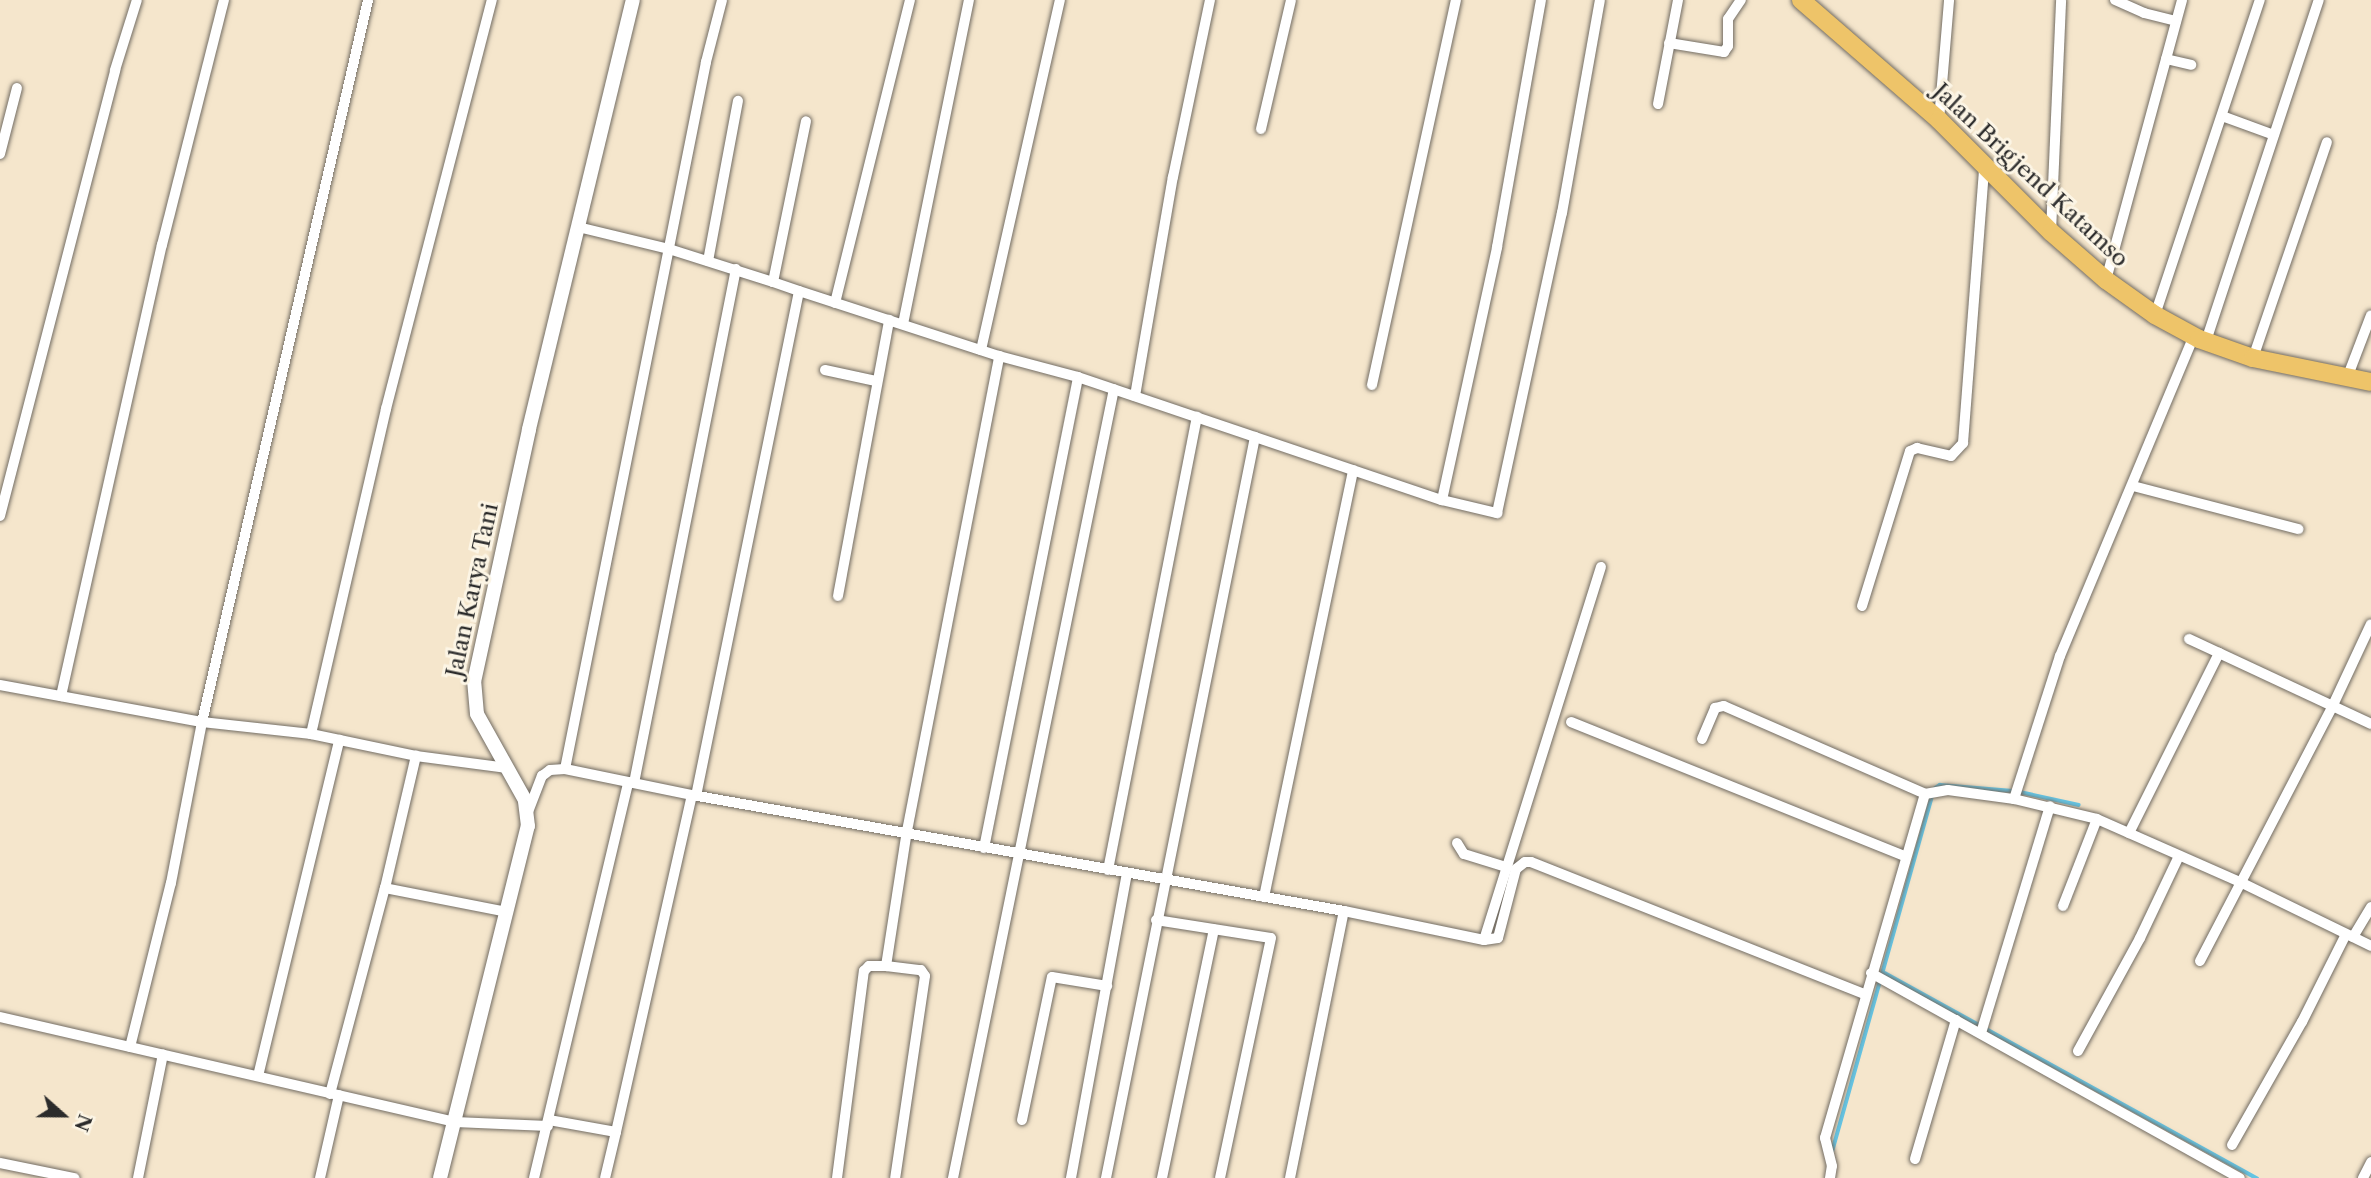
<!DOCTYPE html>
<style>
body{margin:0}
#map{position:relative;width:2371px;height:1178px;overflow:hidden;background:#f5e6cc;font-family:"Libre Caslon Text",serif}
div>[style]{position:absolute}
.stream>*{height:3.5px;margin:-1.75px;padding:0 1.75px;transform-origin:1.75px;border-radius:1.75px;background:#65c4e3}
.roads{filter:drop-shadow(0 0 2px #726c63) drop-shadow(0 0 2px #726c63)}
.minor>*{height:10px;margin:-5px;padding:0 5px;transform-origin:5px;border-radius:5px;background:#fff}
.tertiary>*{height:14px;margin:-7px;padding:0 7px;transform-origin:7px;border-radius:7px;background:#fff}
.trunk>*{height:18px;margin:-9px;padding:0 9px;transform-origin:9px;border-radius:9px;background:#eec469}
span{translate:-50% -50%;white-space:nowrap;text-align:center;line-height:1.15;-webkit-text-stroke:6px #fcf5e5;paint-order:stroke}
.street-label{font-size:23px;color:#2b2b2b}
.north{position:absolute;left:28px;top:1080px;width:70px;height:70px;-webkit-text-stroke:5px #fcf5e5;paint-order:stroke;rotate:111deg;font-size:19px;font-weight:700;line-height:28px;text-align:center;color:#2b2b2b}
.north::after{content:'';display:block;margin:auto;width:24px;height:32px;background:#2b2b2b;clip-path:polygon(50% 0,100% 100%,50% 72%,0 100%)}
</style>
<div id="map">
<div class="stream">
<div style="left:1934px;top:789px;width:7px;rotate:-34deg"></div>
<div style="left:1940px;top:785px;width:73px;rotate:4.7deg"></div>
<div style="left:2020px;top:792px;width:60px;rotate:12.4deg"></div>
<div style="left:1885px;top:973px;width:425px;rotate:28.9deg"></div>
<div style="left:1832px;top:1152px;width:370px;rotate:-74.3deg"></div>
</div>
<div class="roads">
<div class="minor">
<div style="left:2115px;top:0;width:32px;rotate:24deg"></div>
<div style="left:2144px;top:13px;width:33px;rotate:14deg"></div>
<div style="left:1669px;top:43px;width:56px;rotate:9.3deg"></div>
<div style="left:1724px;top:52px;width:7px;rotate:-56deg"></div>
<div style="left:1728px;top:46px;width:27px;rotate:-90deg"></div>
<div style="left:1728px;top:19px;width:23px;rotate:-56deg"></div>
<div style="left:2166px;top:59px;width:26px;rotate:13deg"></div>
<div style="left:1658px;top:104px;width:106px;rotate:-79.1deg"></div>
<div style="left:2222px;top:116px;width:55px;rotate:20.1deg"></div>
<div style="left:1939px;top:120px;width:120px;rotate:-85.2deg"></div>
<div style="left:1261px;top:129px;width:132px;rotate:-76.9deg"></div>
<div style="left:0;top:154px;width:68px;rotate:-75.6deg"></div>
<div style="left:578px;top:227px;width:94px;rotate:13.6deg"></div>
<div style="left:669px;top:249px;width:109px;rotate:17.6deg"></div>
<div style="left:773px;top:282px;width:164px;rotate:-78.4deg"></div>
<div style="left:2051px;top:232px;width:232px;rotate:-87.5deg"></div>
<div style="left:708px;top:261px;width:163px;rotate:-79.4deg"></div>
<div style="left:2106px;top:280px;width:290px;rotate:-74.8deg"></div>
<div style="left:799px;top:291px;width:210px;rotate:18deg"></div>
<div style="left:999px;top:356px;width:82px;rotate:14.9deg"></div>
<div style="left:1078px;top:377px;width:384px;rotate:18.7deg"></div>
<div style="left:1442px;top:500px;width:57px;rotate:13.3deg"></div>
<div style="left:1497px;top:513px;width:307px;rotate:-77.8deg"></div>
<div style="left:1562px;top:213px;width:216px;rotate:-79.9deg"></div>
<div style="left:835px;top:303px;width:312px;rotate:-76.1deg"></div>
<div style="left:2155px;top:315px;width:332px;rotate:-71.6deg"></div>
<div style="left:903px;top:324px;width:331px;rotate:-78.5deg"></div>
<div style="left:2206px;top:341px;width:359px;rotate:-71.7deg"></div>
<div style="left:981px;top:350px;width:359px;rotate:-77.3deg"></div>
<div style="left:2253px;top:358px;width:228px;rotate:-71.1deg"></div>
<div style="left:825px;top:370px;width:52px;rotate:12.2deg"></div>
<div style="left:2347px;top:378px;width:67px;rotate:-69.1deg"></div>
<div style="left:1372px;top:385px;width:394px;rotate:-77.7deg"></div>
<div style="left:1135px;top:396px;width:222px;rotate:-80.2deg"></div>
<div style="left:1173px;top:177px;width:181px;rotate:-78.2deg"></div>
<div style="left:2133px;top:486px;width:171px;rotate:14.6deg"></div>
<div style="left:1442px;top:500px;width:259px;rotate:-77.7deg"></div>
<div style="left:1497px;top:247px;width:251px;rotate:-79.9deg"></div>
<div style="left:0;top:516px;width:461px;rotate:-75.5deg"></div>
<div style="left:115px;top:70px;width:73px;rotate:-72.6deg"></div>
<div style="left:838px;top:596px;width:281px;rotate:-79.5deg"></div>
<div style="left:1862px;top:606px;width:162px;rotate:-72.8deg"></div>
<div style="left:1910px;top:451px;width:8px;rotate:-23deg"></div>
<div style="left:1917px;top:448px;width:35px;rotate:13deg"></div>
<div style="left:1951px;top:456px;width:18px;rotate:-47deg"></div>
<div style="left:1963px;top:443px;width:277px;rotate:-85.6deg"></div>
<div style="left:2189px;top:639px;width:33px;rotate:25deg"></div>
<div style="left:0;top:685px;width:205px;rotate:10.4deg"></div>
<div style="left:202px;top:722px;width:110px;rotate:6.3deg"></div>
<div style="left:311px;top:734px;width:107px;rotate:11.8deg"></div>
<div style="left:416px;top:756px;width:92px;rotate:7.5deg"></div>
<div style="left:61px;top:696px;width:462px;rotate:-77.4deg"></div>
<div style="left:162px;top:245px;width:253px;rotate:-75.8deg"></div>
<div style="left:1571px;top:722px;width:361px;rotate:21.9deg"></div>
<div style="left:311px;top:734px;width:334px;rotate:-77deg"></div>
<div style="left:386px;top:409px;width:423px;rotate:-75.5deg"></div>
<div style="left:1702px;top:739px;width:34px;rotate:-67deg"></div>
<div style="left:1715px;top:708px;width:9px;rotate:-13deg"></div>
<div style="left:1724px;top:706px;width:219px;rotate:23.6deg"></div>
<div style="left:565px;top:769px;width:130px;rotate:11.6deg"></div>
<div style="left:692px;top:795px;width:662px;rotate:10.09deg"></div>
<div style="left:1344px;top:911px;width:143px;rotate:11.7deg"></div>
<div style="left:1484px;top:940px;width:391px;rotate:-72.6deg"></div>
<div style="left:634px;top:783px;width:524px;rotate:-78.78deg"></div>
<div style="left:696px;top:796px;width:515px;rotate:-78.47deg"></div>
<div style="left:799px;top:291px;width:28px;rotate:-161deg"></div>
<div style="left:2014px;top:799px;width:150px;rotate:-72.2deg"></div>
<div style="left:2060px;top:656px;width:347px;rotate:-67.3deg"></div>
<div style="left:528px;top:812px;width:39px;rotate:-69deg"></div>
<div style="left:542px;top:776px;width:10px;rotate:-37deg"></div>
<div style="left:550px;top:770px;width:15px;rotate:-4deg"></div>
<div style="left:565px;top:769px;width:721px;rotate:-78.72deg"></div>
<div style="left:706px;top:62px;width:64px;rotate:-75.5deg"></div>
<div style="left:2129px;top:833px;width:201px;rotate:-63.4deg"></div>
<div style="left:2219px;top:653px;width:168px;rotate:25deg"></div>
<div style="left:1457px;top:843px;width:13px;rotate:58deg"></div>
<div style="left:1464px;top:854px;width:44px;rotate:17.2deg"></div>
<div style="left:984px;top:848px;width:480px;rotate:-78.7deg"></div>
<div style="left:1108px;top:870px;width:462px;rotate:-78.9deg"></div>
<div style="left:385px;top:888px;width:136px;rotate:-76.8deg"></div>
<div style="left:1264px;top:897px;width:436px;rotate:-78.2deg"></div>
<div style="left:2063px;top:906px;width:93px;rotate:-68.7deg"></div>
<div style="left:1156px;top:920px;width:116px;rotate:8.9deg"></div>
<div style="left:1271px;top:938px;width:245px;rotate:102deg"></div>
<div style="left:2353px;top:937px;width:35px;rotate:-59deg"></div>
<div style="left:1484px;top:940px;width:14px;rotate:-8deg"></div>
<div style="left:1498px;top:938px;width:71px;rotate:-75.4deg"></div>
<div style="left:1516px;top:869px;width:11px;rotate:-38deg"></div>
<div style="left:1525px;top:862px;width:6px"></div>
<div style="left:1531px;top:862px;width:358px;rotate:21.6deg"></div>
<div style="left:2200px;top:961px;width:288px;rotate:-62.5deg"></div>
<div style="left:2333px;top:705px;width:89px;rotate:-64.9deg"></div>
<div style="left:886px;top:966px;width:137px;rotate:-81.2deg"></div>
<div style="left:907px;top:831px;width:484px;rotate:-79deg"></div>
<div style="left:1871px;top:973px;width:422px;rotate:29.1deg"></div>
<div style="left:0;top:1017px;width:467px;rotate:13deg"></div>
<div style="left:455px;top:1122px;width:93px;rotate:2.5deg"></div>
<div style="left:1981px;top:1033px;width:237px;rotate:-73.1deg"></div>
<div style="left:130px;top:1047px;width:169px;rotate:-76deg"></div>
<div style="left:171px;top:883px;width:164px;rotate:-79.1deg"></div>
<div style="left:202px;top:722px;width:741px;rotate:-77.05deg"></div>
<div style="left:2078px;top:1051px;width:129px;rotate:-61.2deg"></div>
<div style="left:2140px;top:938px;width:91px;rotate:-64.6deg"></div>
<div style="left:258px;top:1076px;width:346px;rotate:-76.4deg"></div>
<div style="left:330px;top:1094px;width:213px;rotate:-75.1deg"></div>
<div style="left:385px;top:888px;width:124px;rotate:11.1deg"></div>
<div style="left:549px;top:1120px;width:68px;rotate:10.2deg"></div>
<div style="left:616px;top:1132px;width:47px;rotate:103.4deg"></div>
<div style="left:1022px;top:1120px;width:146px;rotate:-78.2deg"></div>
<div style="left:1052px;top:977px;width:56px;rotate:9.3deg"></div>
<div style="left:616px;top:1132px;width:345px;rotate:-77.3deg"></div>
<div style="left:2232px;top:1145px;width:142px;rotate:-60.4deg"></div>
<div style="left:2302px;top:1022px;width:98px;rotate:-63.4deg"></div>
<div style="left:1915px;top:1159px;width:145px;rotate:-73.6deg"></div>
<div style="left:0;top:1163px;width:76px;rotate:11.5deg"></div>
<div style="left:138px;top:1178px;width:126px;rotate:-78.6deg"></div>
<div style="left:320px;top:1178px;width:85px;rotate:-77.1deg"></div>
<div style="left:534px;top:1178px;width:407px;rotate:-76.6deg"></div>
<div style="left:837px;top:1178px;width:209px;rotate:-82.6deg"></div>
<div style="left:864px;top:971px;width:7px;rotate:-45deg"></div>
<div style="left:869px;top:966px;width:17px"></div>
<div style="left:886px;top:966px;width:35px;rotate:7deg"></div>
<div style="left:921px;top:970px;width:7px;rotate:56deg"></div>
<div style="left:925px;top:976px;width:204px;rotate:98.4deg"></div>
<div style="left:953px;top:1178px;width:805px;rotate:-78.47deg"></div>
<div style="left:1071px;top:1178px;width:310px;rotate:-79.6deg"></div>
<div style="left:1106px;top:1178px;width:756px;rotate:-78.63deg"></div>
<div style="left:1162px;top:1178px;width:254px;rotate:-78.2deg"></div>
<div style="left:1290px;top:1178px;width:272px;rotate:-78.6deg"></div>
<div style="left:1830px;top:1178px;width:12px;rotate:-81deg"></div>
<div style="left:1832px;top:1166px;width:29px;rotate:-104deg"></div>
<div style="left:1825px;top:1138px;width:358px;rotate:-73.8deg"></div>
<div style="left:1925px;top:794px;width:23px;rotate:-10deg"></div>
<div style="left:1948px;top:790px;width:67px;rotate:7.8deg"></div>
<div style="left:2014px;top:799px;width:85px;rotate:13.5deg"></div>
<div style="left:2097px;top:819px;width:158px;rotate:23.8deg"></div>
<div style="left:2242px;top:883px;width:144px;rotate:26deg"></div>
<div style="left:2363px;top:1178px;width:18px;rotate:-63deg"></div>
</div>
<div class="tertiary">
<div style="left:440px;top:1178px;width:363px;rotate:-76deg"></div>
<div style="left:528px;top:826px;width:26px;rotate:-97deg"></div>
<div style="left:525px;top:800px;width:98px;rotate:-119.2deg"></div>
<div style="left:477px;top:714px;width:32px;rotate:-95deg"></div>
<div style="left:474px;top:682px;width:259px;rotate:-77.7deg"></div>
<div style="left:529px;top:429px;width:441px;rotate:-76.4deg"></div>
</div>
<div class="trunk">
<div style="left:1801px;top:0;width:183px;rotate:41deg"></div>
<div style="left:1939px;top:120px;width:158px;rotate:45deg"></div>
<div style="left:2051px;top:232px;width:73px;rotate:41.1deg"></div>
<div style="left:2106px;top:280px;width:60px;rotate:35.5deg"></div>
<div style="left:2155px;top:315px;width:50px;rotate:28.6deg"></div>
<div style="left:2199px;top:339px;width:57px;rotate:19.4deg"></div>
<div style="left:2253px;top:358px;width:120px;rotate:11.5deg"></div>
</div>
</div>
<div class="street-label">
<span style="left:2031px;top:175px;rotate:43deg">Jalan Brigjend Katamso</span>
<span style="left:472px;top:590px;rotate:-78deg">Jalan Karya Tani</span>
</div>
<div class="north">N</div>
</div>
